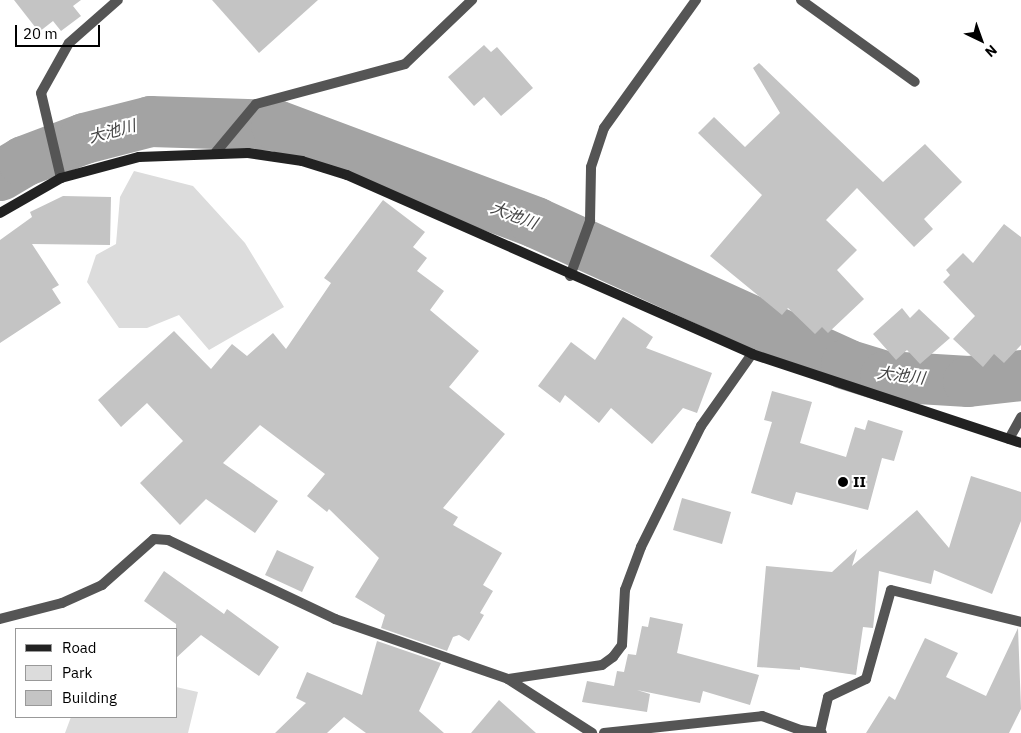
<!DOCTYPE html>
<meta charset="utf-8">
<style>
body{margin:0}
#map{position:relative;width:1021px;height:733px;overflow:hidden;background:#fff;font-family:"IBM Plex Sans","Noto Sans JP",sans-serif}
div>[style]{position:absolute}
.green>*{inset:0;background:#dcdcdc}
.river>*{height:51px;margin:-25.5px;padding:0 25.5px;transform-origin:25.5px;border-radius:25.5px;background:#a3a3a3}
.building>*{inset:0;background:#c4c4c4}
.street>*{height:10px;margin:-5px;padding:0 5px;transform-origin:5px;border-radius:5px;background:#555}
.secondary>*{height:10px;margin:-5px;padding:0 5px;transform-origin:5px;border-radius:5px;background:#222}
.dots>*{width:14px;height:14px;translate:-50% -50%;box-sizing:border-box;border:2px solid #fff;border-radius:50%}
span{translate:-50% -50%;white-space:nowrap;text-align:center;line-height:1.15;-webkit-text-stroke:4px #fff;paint-order:stroke}
.poi-label{font-size:15px;color:#000;font-weight:700}
.left{translate:0 -50%;text-align:left}
.water-label{font-size:16px;color:#444;font-style:italic}
.legend{position:absolute;left:15px;top:628px;width:162px;height:90px;box-sizing:border-box;background:#fff;border:1px solid #999;margin:0;padding:6px 9px;list-style:none;font-size:15px;color:#000}
.legend li{display:flex;align-items:center;gap:10px;height:25px}
.legend b{width:25px;border:1px solid #999}
.north{position:absolute;left:956px;top:15px;width:50px;height:50px;-webkit-text-stroke:4px #fff;paint-order:stroke;rotate:138deg;font-size:14px;font-weight:700;line-height:20px;text-align:center;color:#000}
.north::after{content:'';display:block;margin:auto;width:18px;height:22px;background:#000;clip-path:polygon(50% 0,100% 100%,50% 72%,0 100%)}
.scale{position:absolute;left:15px;top:25px;width:85px;height:22px;box-sizing:border-box;border:2px solid #000;border-top:0;padding-left:6px;font-size:15px;line-height:18px;white-space:nowrap;color:#000;-webkit-text-stroke:4px #fff;paint-order:stroke}
</style>
<div id="map">
<div class="green">
<div style="clip-path:polygon(134px 171px,193px 186px,245px 243px,284px 307px,209px 350px,179px 315px,147px 328px,119px 328px,87px 282px,96px 255px,116px 244px,120px 197px)"></div>
<div style="clip-path:polygon(176px 687px,198px 692px,188px 733px,65px 733px,71px 717px,176px 717px)"></div>
</div>
<div class="river">
<div style="left:0;top:175px;width:27px;rotate:-31deg"></div>
<div style="left:23px;top:161px;width:65px;rotate:-20.7deg"></div>
<div style="left:84px;top:138px;width:68px;rotate:-14.4deg"></div>
<div style="left:150px;top:121px;width:126px;rotate:1.8deg"></div>
<div style="left:276px;top:125px;width:277px;rotate:20.5deg"></div>
<div style="left:535px;top:222px;width:342px;rotate:24.5deg"></div>
<div style="left:846px;top:364px;width:41px;rotate:17.1deg"></div>
<div style="left:885px;top:376px;width:83px;rotate:3.4deg"></div>
<div style="left:968px;top:381px;width:53px;rotate:-6.5deg"></div>
</div>
<div class="building">
<div style="clip-path:polygon(14px 0,81px 0,73px 6px,81px 16px,61px 31px,53px 21px,39px 32px)"></div>
<div style="clip-path:polygon(212px 0,318px 0,259px 53px)"></div>
<div style="clip-path:polygon(484px 45px,491px 52px,497px 47px,533px 88px,501px 116px,484px 97px,474px 106px,448px 77px)"></div>
<div style="clip-path:polygon(759px 63px,883px 182px,925px 144px,962px 182px,924px 219px,933px 229px,914px 247px,857px 188px,826px 220px,857px 250px,837px 270px,864px 299px,828px 333px,822px 327px,815px 334px,788px 308px,782px 315px,710px 256px,762px 195px,698px 133px,714px 117px,745px 147px,780px 113px,753px 68px)"></div>
<div style="clip-path:polygon(63px 196px,111px 197px,110px 245px,32px 244px,59px 285px,52px 289px,61px 303px,0 343px,0 240px,32px 217px,30px 212px)"></div>
<div style="clip-path:polygon(383px 200px,425px 232px,413px 247px,427px 258px,417px 271px,444px 291px,430px 310px,479px 351px,449px 387px,505px 434px,443px 508px,458px 517px,453px 525px,502px 553px,483px 585px,493px 591px,480px 613px,484px 615px,469px 641px,459px 635px,453px 637px,447px 651px,381px 628px,385px 615px,355px 597px,379px 558px,329px 509px,327px 512px,307px 496px,325px 474px,260px 425px,223px 463px,278px 501px,255px 533px,206px 499px,180px 525px,140px 483px,183px 441px,147px 403px,121px 427px,98px 400px,174px 331px,211px 369px,232px 344px,247px 356px,273px 333px,286px 349px,331px 283px,324px 278px)"></div>
<div style="clip-path:polygon(1004px 224px,1021px 237px,1021px 345px,1004px 363px,994px 354px,983px 367px,953px 339px,975px 316px,943px 282px,950px 275px,946px 270px,963px 253px,973px 263px)"></div>
<div style="clip-path:polygon(902px 308px,910px 318px,919px 309px,950px 338px,920px 364px,907px 350px,896px 360px,873px 334px)"></div>
<div style="clip-path:polygon(623px 317px,653px 337px,646px 348px,712px 373px,697px 413px,683px 408px,652px 444px,611px 408px,599px 423px,565px 395px,560px 403px,538px 386px,571px 342px,595px 360px)"></div>
<div style="clip-path:polygon(772px 391px,812px 402px,800px 443px,846px 457px,855px 427px,865px 430px,868px 420px,903px 431px,894px 461px,882px 458px,868px 510px,796px 492px,792px 505px,751px 493px,772px 422px,764px 420px)"></div>
<div style="clip-path:polygon(971px 476px,1021px 492px,1021px 521px,992px 594px,934px 570px,931px 584px,879px 571px,873px 628px,863px 627px,856px 675px,800px 667px,800px 670px,757px 667px,766px 566px,832px 572px,857px 549px,852px 566px,917px 510px,949px 548px)"></div>
<div style="clip-path:polygon(682px 498px,731px 512px,722px 544px,673px 530px)"></div>
<div style="clip-path:polygon(277px 550px,314px 567px,302px 592px,265px 575px)"></div>
<div style="clip-path:polygon(164px 571px,224px 614px,227px 609px,279px 647px,259px 676px,201px 635px,176px 658px,176px 624px,144px 601px)"></div>
<div style="clip-path:polygon(650px 617px,683px 624px,677px 653px,759px 675px,750px 705px,703px 691px,700px 703px,637px 690px,650px 694px,647px 712px,582px 702px,587px 681px,614px 686px,617px 671px,624px 672px,628px 654px,636px 655px,642px 626px,648px 627px)"></div>
<div style="clip-path:polygon(1018px 628px,1021px 709px,1009px 733px,866px 733px,889px 696px,895px 700px,925px 638px,958px 653px,946px 677px,986px 696px)"></div>
<div style="clip-path:polygon(377px 641px,441px 663px,419px 711px,444px 733px,366px 733px,344px 717px,327px 733px,275px 733px,306px 703px,296px 698px,307px 672px,362px 695px)"></div>
<div style="clip-path:polygon(499px 700px,536px 733px,471px 733px)"></div>
</div>
<div class="street">
<div style="left:801px;top:0;width:140px;rotate:35.7deg"></div>
<div style="left:216px;top:152px;width:62px;rotate:-50.2deg"></div>
<div style="left:256px;top:104px;width:154px;rotate:-15deg"></div>
<div style="left:405px;top:64px;width:93px;rotate:-43.7deg"></div>
<div style="left:61px;top:178px;width:87px;rotate:-103.2deg"></div>
<div style="left:41px;top:93px;width:57px;rotate:-60.8deg"></div>
<div style="left:69px;top:43px;width:65px;rotate:-41.3deg"></div>
<div style="left:570px;top:276px;width:59px;rotate:-70deg"></div>
<div style="left:590px;top:221px;width:54px;rotate:-88.9deg"></div>
<div style="left:591px;top:167px;width:41px;rotate:-71.6deg"></div>
<div style="left:604px;top:128px;width:158px;rotate:-54.3deg"></div>
<div style="left:1009px;top:439px;width:25px;rotate:-61deg"></div>
<div style="left:0;top:619px;width:64px;rotate:-14.5deg"></div>
<div style="left:62px;top:603px;width:44px;rotate:-24.2deg"></div>
<div style="left:102px;top:585px;width:69px;rotate:-41.5deg"></div>
<div style="left:154px;top:539px;width:14px;rotate:4deg"></div>
<div style="left:168px;top:540px;width:185px;rotate:25.3deg"></div>
<div style="left:335px;top:619px;width:183px;rotate:19.1deg"></div>
<div style="left:508px;top:679px;width:100px;rotate:32.7deg"></div>
<div style="left:508px;top:679px;width:95px;rotate:-8.5deg"></div>
<div style="left:602px;top:665px;width:14px;rotate:-36deg"></div>
<div style="left:613px;top:657px;width:15px;rotate:-53deg"></div>
<div style="left:622px;top:645px;width:55px;rotate:-86.9deg"></div>
<div style="left:625px;top:590px;width:46px;rotate:-69.6deg"></div>
<div style="left:641px;top:547px;width:135px;rotate:-63.6deg"></div>
<div style="left:701px;top:426px;width:88px;rotate:-54.7deg"></div>
<div style="left:820px;top:732px;width:36px;rotate:-77deg"></div>
<div style="left:828px;top:697px;width:42px;rotate:-25.3deg"></div>
<div style="left:866px;top:679px;width:92px;rotate:-74.3deg"></div>
<div style="left:891px;top:590px;width:134px;rotate:13.8deg"></div>
<div style="left:604px;top:733px;width:159px;rotate:-6.1deg"></div>
<div style="left:762px;top:716px;width:40px;rotate:20.2deg"></div>
<div style="left:800px;top:730px;width:22px;rotate:8deg"></div>
</div>
<div class="secondary">
<div style="left:0;top:213px;width:70px;rotate:-29.8deg"></div>
<div style="left:61px;top:178px;width:81px;rotate:-15.1deg"></div>
<div style="left:139px;top:157px;width:109px;rotate:-2.1deg"></div>
<div style="left:248px;top:153px;width:55px;rotate:8.4deg"></div>
<div style="left:302px;top:161px;width:47px;rotate:17.3deg"></div>
<div style="left:347px;top:175px;width:443px;rotate:23.8deg"></div>
<div style="left:752px;top:354px;width:283px;rotate:18.3deg"></div>
</div>
<div class="dots">
<div style="left:843px;top:482px;background:#000"></div>
</div>
<div class="poi-label">
<span class="left" style="left:853px;top:482px">II</span>
</div>
<div class="water-label">
<span style="left:112px;top:131px;rotate:-15deg">大池川</span>
<span style="left:514px;top:215px;rotate:21deg">大池川</span>
<span style="left:901px;top:375px;rotate:7deg">大池川</span>
</div>
<ul class="legend">
<li><b style="height:6px;background:#222"></b>Road</li>
<li><b style="height:14px;background:#dcdcdc"></b>Park</li>
<li><b style="height:14px;background:#c4c4c4"></b>Building</li>
</ul>
<div class="north">N</div>
<div class="scale">20 m</div>
</div>
